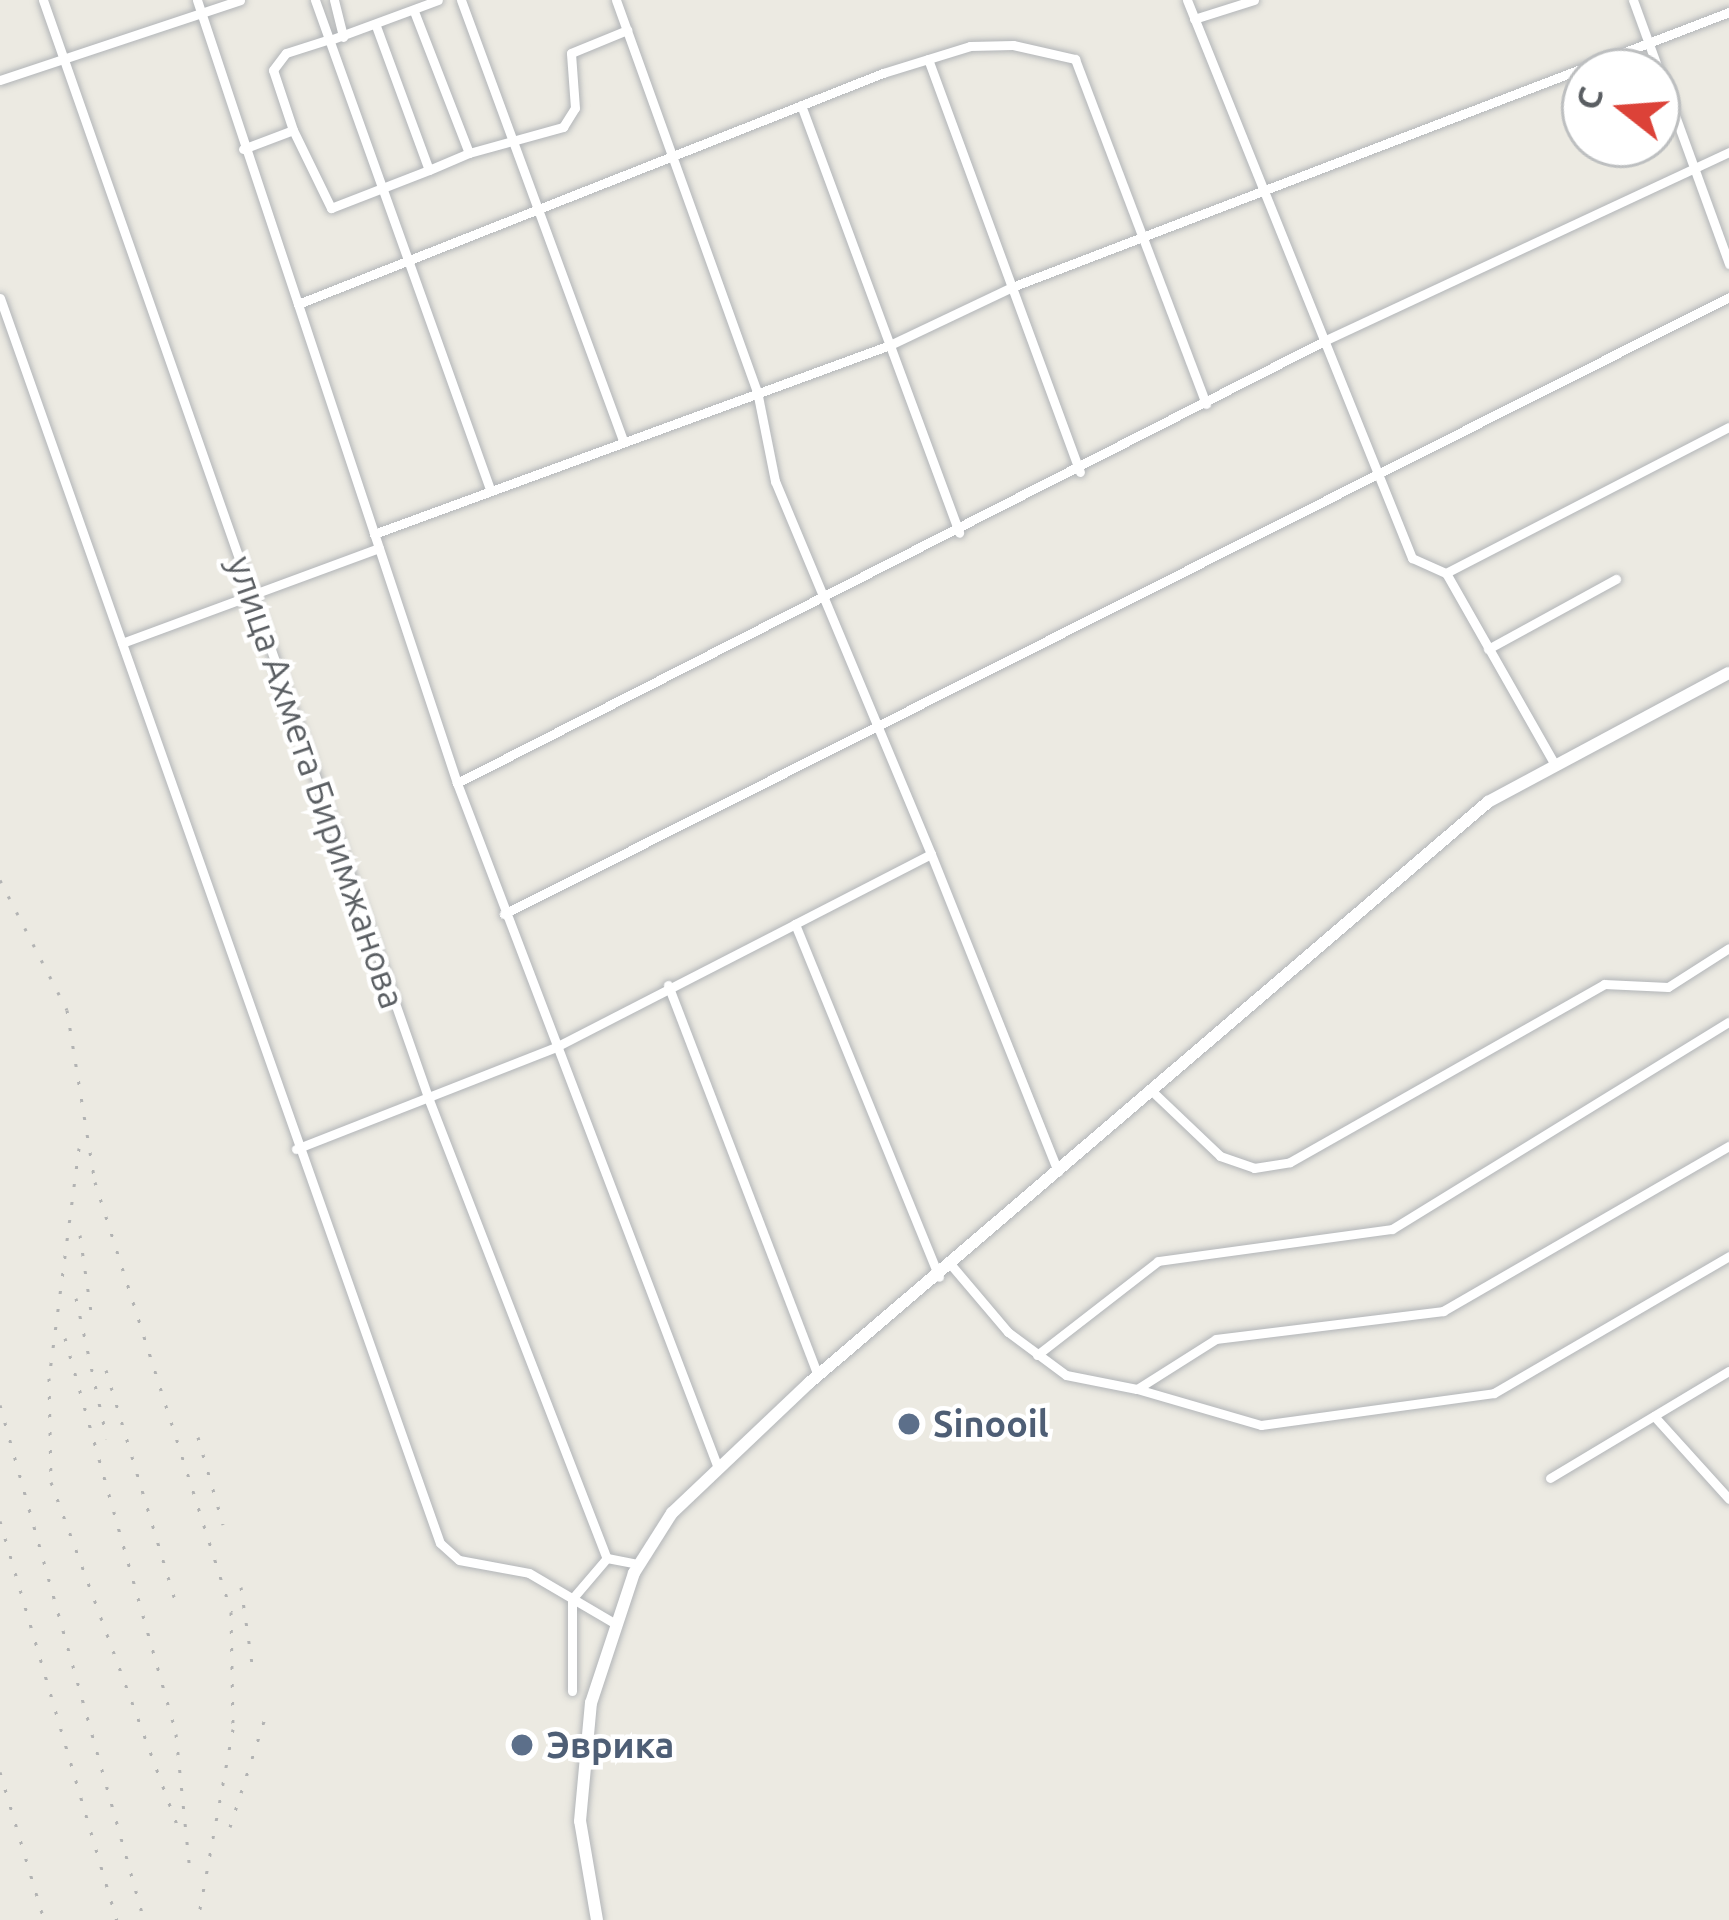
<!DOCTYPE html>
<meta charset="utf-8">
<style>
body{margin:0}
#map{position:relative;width:1729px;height:1920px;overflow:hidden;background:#eceae2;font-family:Ubuntu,sans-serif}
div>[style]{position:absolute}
.roads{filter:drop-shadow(0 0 3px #b2b5b8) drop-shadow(0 0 3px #b2b5b8)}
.minor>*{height:9px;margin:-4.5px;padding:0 4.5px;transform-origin:4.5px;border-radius:4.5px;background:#fff}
.secondary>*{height:12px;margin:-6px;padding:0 6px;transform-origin:6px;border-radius:6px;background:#fff}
.rail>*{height:3px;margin-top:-1.5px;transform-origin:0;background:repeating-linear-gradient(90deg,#b2b3b3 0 3px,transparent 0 18px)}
.dots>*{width:33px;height:33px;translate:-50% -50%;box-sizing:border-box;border:6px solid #fff;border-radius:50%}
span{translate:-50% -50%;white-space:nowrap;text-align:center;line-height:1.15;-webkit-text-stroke:9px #fff;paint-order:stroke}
.street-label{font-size:36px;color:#5a5e62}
.service-label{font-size:36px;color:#4e5e75;font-weight:700}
.left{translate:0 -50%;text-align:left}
.north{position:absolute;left:1561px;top:48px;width:120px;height:120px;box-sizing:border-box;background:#fff;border:3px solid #bdbfc0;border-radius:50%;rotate:287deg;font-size:33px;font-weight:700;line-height:48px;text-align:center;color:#5a5e62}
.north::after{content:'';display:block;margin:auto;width:42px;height:54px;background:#dc4238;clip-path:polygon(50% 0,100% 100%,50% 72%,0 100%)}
</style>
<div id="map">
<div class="roads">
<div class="minor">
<div style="left:43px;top:0;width:1166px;rotate:70.66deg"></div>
<div style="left:429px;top:1100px;width:491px;rotate:68.8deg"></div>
<div style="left:197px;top:0;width:825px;rotate:71.63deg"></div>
<div style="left:457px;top:783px;width:733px;rotate:69.14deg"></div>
<div style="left:315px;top:0;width:519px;rotate:70.31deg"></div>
<div style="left:334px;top:0;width:38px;rotate:76deg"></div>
<div style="left:461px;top:0;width:470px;rotate:69.8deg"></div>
<div style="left:616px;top:0;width:416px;rotate:70.2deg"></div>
<div style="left:757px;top:391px;width:92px;rotate:78.7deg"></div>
<div style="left:775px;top:481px;width:404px;rotate:67.3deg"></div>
<div style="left:931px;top:854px;width:153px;rotate:152.8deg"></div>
<div style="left:1187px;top:0;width:602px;rotate:68.04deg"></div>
<div style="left:1412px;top:558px;width:37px;rotate:24deg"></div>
<div style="left:1446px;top:573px;width:216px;rotate:60.4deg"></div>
<div style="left:1633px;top:0;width:281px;rotate:70deg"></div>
<div style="left:1194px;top:19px;width:63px;rotate:-17.6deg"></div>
<div style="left:376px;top:26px;width:153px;rotate:69.8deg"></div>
<div style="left:429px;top:170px;width:43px;rotate:-23deg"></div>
<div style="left:469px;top:153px;width:152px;rotate:-111.2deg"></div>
<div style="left:330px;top:40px;width:115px;rotate:-20.3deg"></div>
<div style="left:928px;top:59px;width:440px;rotate:69.8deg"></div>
<div style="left:0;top:80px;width:253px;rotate:-18.4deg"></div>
<div style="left:801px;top:105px;width:456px;rotate:69.7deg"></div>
<div style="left:293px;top:130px;width:63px;rotate:-108.4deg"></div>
<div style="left:273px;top:70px;width:21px;rotate:-53deg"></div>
<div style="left:286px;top:53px;width:46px;rotate:-17.7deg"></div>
<div style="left:243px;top:149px;width:53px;rotate:-20.8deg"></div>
<div style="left:293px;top:130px;width:87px;rotate:64deg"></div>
<div style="left:331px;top:208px;width:105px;rotate:-21.2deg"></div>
<div style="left:469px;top:153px;width:98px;rotate:-15.5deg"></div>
<div style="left:563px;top:127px;width:22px;rotate:-58deg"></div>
<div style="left:575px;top:108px;width:55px;rotate:-94.2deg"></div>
<div style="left:571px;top:53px;width:61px;rotate:-22.3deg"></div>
<div style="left:0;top:298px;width:1320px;rotate:70.54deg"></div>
<div style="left:440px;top:1543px;width:25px;rotate:42deg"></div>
<div style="left:459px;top:1560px;width:71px;rotate:10.5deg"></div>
<div style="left:529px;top:1573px;width:99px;rotate:30.5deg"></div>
<div style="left:298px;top:304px;width:629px;rotate:-21.55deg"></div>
<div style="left:883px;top:73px;width:91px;rotate:-17.2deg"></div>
<div style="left:970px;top:46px;width:43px;rotate:-1.3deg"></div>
<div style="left:1013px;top:45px;width:64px;rotate:12.7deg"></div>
<div style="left:1075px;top:59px;width:369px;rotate:69.2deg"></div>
<div style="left:374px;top:534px;width:550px;rotate:-20.12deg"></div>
<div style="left:890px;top:345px;width:135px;rotate:-25.4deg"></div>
<div style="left:1012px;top:287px;width:768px;rotate:-20.98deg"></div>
<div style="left:1446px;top:573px;width:318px;rotate:-27.3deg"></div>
<div style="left:122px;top:643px;width:274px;rotate:-20.3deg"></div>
<div style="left:1488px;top:649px;width:146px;rotate:-28.7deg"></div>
<div style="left:457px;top:783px;width:975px;rotate:-27.01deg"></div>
<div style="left:1326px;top:340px;width:445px;rotate:-25deg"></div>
<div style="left:931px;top:854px;width:342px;rotate:68.2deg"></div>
<div style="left:504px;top:914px;width:1372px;rotate:-26.73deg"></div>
<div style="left:668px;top:985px;width:418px;rotate:69deg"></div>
<div style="left:1155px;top:1094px;width:90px;rotate:43.6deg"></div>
<div style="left:1220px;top:1156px;width:36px;rotate:19deg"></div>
<div style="left:1254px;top:1168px;width:36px;rotate:-9deg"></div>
<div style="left:1290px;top:1162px;width:361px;rotate:-29.5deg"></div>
<div style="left:1604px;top:984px;width:64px;rotate:2.7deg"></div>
<div style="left:1668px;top:987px;width:72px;rotate:-32.6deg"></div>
<div style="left:296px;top:1149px;width:279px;rotate:-21.4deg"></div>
<div style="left:556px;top:1047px;width:269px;rotate:-27.2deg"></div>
<div style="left:795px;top:924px;width:381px;rotate:67.8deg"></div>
<div style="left:952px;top:1266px;width:87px;rotate:49.7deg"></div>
<div style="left:1008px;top:1332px;width:72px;rotate:36.6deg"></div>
<div style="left:1066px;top:1375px;width:72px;rotate:11.2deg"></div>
<div style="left:1137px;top:1389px;width:93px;rotate:-32.3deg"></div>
<div style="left:1216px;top:1339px;width:229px;rotate:-7deg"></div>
<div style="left:1443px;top:1311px;width:330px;rotate:-30deg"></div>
<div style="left:1037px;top:1355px;width:153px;rotate:-37.8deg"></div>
<div style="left:1158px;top:1261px;width:236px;rotate:-7.8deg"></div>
<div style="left:1392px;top:1229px;width:395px;rotate:-31.6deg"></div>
<div style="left:1137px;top:1389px;width:129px;rotate:16.2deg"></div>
<div style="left:1261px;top:1425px;width:235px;rotate:-7.8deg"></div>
<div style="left:1494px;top:1393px;width:272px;rotate:-30.2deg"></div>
<div style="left:1654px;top:1416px;width:112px;rotate:47.9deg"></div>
<div style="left:1550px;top:1478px;width:209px;rotate:-30.9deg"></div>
<div style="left:572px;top:1691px;width:92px;rotate:-90deg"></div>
<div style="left:572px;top:1599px;width:54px;rotate:-49.5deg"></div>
<div style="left:607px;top:1558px;width:32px;rotate:11deg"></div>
</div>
<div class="secondary">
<div style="left:597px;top:1920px;width:100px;rotate:-99.7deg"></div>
<div style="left:580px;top:1821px;width:119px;rotate:-84.7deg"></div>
<div style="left:591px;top:1703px;width:137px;rotate:-71.7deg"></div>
<div style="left:634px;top:1573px;width:71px;rotate:-57.7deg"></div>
<div style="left:672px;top:1513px;width:189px;rotate:-43.5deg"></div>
<div style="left:809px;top:1383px;width:894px;rotate:-40.55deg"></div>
<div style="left:1488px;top:802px;width:273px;rotate:-28.2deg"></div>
</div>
</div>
<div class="rail">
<div style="left:0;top:880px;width:146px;rotate:62.7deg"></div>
<div style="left:67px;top:1010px;width:174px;rotate:80.8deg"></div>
<div style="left:95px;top:1182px;width:451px;rotate:72.4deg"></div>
<div style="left:231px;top:1612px;width:117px;rotate:89deg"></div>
<div style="left:233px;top:1729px;width:194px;rotate:100.4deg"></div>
<div style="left:79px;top:1148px;width:232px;rotate:97.4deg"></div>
<div style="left:49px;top:1378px;width:104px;rotate:88.9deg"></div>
<div style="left:51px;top:1482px;width:371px;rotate:69.8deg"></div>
<div style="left:80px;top:1235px;width:84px;rotate:81.8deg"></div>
<div style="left:76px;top:1298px;width:144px;rotate:77.6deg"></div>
<div style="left:65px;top:1338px;width:411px;rotate:74.3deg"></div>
<div style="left:176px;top:1734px;width:140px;rotate:84.2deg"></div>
<div style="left:106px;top:1370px;width:240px;rotate:73.3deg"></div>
<div style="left:0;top:1405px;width:535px;rotate:74.38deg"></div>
<div style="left:198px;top:1437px;width:91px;rotate:74deg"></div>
<div style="left:0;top:1521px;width:416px;rotate:73.7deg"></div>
<div style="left:241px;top:1587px;width:84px;rotate:81.8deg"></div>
<div style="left:0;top:1772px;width:154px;rotate:73.4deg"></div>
<div style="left:230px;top:1827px;width:114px;rotate:-72.2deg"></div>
</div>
<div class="dots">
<div style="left:909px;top:1424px;background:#5c6f8a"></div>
<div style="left:522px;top:1745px;background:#5c6f8a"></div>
</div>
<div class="street-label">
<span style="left:317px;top:782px;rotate:71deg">улица Ахмета Биримжанова</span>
</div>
<div class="service-label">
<span class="left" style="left:933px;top:1424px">Sinooil</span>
<span class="left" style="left:546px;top:1745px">Эврика</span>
</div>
<div class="north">С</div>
</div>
